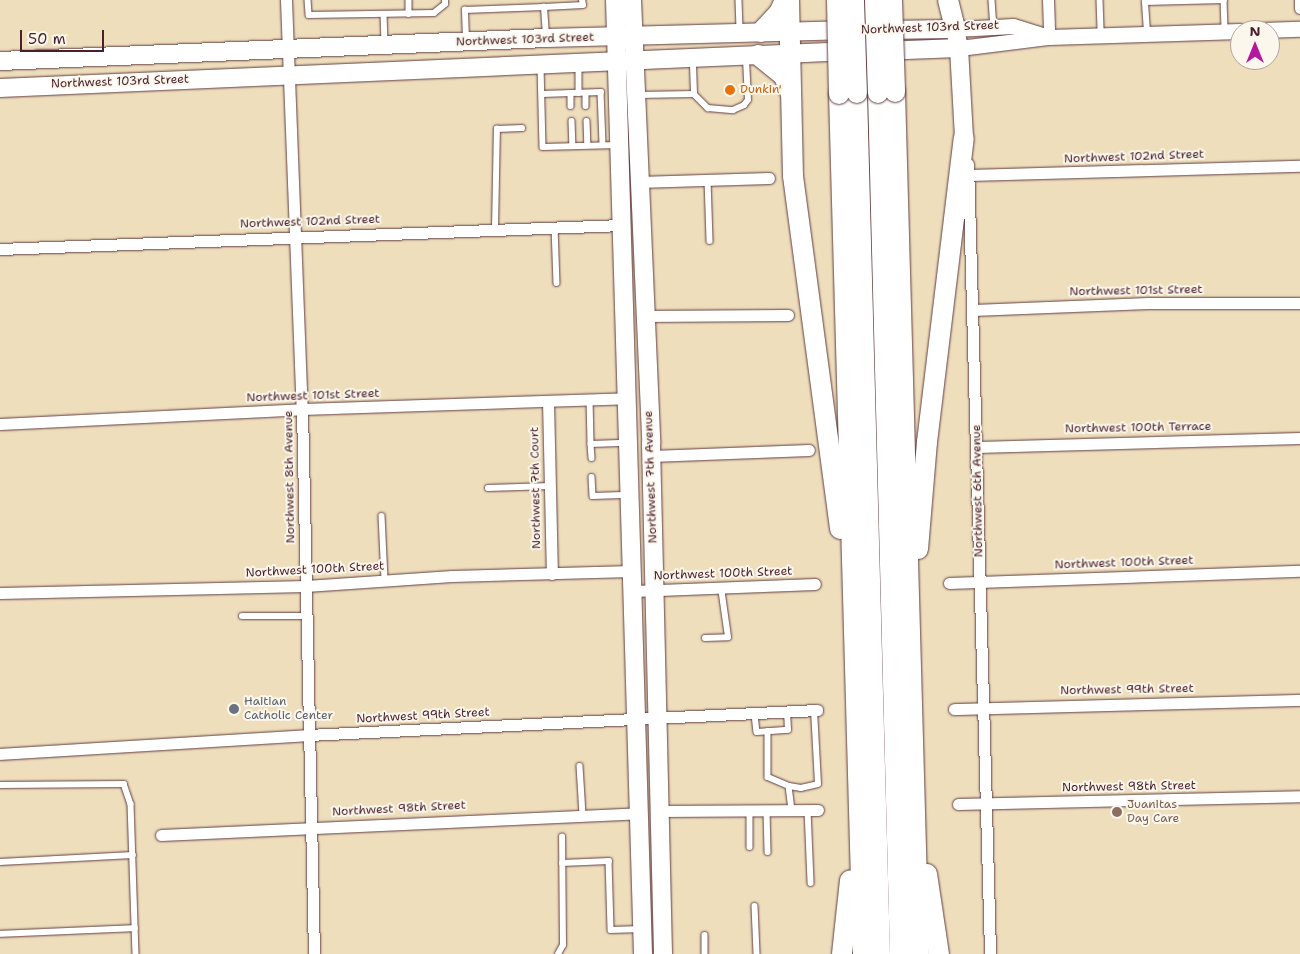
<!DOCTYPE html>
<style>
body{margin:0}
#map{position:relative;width:1300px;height:954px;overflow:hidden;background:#eedebc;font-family:"Shantell Sans",sans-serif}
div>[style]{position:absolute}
.roads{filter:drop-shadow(0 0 1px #633c41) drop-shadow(0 0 1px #633c41)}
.service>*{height:5.5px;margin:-2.75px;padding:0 2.75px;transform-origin:2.75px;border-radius:2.75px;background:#fff}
.minor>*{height:11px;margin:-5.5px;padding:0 5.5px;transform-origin:5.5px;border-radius:5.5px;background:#fff}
.secondary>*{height:15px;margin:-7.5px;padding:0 7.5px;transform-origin:7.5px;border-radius:7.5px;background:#fff}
.primary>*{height:18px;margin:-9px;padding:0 9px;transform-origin:9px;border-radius:9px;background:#fff}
.motorway>*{height:20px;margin:-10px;padding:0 10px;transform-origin:10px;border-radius:10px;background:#fff}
.bridges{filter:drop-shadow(0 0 1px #633c41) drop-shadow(0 0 1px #633c41)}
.motorway-bridge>*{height:20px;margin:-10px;padding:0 10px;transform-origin:10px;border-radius:10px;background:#fff}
.dots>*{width:14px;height:14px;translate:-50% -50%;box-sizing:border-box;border:2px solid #fbf7ec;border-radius:50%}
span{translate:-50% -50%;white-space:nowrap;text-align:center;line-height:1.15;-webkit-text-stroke:4px #fbf7ec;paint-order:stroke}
.street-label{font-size:12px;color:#4a1f2b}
.food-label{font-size:12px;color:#c56008}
.left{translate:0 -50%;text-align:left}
.worship-label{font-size:12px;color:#5b616d}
.education-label{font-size:12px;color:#785e54}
.north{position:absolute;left:1230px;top:20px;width:50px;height:50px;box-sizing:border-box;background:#fbf7ec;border:1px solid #b4a19f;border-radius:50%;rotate:0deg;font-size:14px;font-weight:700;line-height:20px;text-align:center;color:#4a1f2b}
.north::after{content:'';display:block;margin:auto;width:18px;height:22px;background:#b5179e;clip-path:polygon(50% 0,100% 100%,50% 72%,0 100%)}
.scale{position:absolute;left:20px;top:30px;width:84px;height:22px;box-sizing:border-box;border:2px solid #4a1f2b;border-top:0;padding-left:6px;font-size:15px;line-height:18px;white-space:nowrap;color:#4a1f2b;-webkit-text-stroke:4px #fbf7ec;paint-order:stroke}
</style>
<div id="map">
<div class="roads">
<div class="service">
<div style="left:308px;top:0;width:15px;rotate:86deg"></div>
<div style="left:309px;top:15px;width:125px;rotate:-0.9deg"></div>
<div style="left:434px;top:13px;width:14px;rotate:-39deg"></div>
<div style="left:445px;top:4px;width:4px;rotate:-90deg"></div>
<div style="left:409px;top:0;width:14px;rotate:90deg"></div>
<div style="left:739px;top:0;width:30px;rotate:88deg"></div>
<div style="left:992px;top:0;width:26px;rotate:86deg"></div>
<div style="left:1100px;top:0;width:35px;rotate:88deg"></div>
<div style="left:384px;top:14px;width:28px;rotate:88deg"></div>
<div style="left:1147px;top:32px;width:30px;rotate:-94deg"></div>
<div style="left:1145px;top:2px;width:79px;rotate:-1.5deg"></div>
<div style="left:1224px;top:0;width:31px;rotate:88deg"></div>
<div style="left:546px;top:36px;width:29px;rotate:-94deg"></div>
<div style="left:544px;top:7px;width:39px;rotate:-3deg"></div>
<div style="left:583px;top:5px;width:5px;rotate:-101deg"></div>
<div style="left:466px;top:40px;width:30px;rotate:-92deg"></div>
<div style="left:465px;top:10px;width:79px;rotate:-2.2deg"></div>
<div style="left:579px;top:65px;width:28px;rotate:90deg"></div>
<div style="left:541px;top:66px;width:81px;rotate:88.6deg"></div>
<div style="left:543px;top:147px;width:75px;rotate:-1.5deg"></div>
<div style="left:571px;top:93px;width:13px;rotate:90deg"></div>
<div style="left:586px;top:93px;width:13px;rotate:90deg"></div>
<div style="left:542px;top:94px;width:59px;rotate:-1.9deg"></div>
<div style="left:601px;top:92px;width:53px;rotate:87.8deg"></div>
<div style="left:694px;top:94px;width:20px;rotate:45deg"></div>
<div style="left:708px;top:108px;width:25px;rotate:5deg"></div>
<div style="left:733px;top:110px;width:12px;rotate:-24deg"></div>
<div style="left:744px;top:105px;width:6px;rotate:-51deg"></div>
<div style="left:748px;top:100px;width:41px;rotate:-92.8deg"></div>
<div style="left:638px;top:95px;width:56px;rotate:-1deg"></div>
<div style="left:694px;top:94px;width:34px;rotate:-92deg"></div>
<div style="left:572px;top:121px;width:25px;rotate:88deg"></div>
<div style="left:587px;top:121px;width:24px;rotate:88deg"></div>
<div style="left:708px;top:180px;width:61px;rotate:88.1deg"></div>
<div style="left:555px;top:227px;width:56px;rotate:88deg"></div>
<div style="left:495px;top:229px;width:100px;rotate:-88.9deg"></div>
<div style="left:497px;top:129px;width:25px;rotate:-2deg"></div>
<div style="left:590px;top:399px;width:45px;rotate:88.7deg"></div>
<div style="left:591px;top:444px;width:35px;rotate:-2deg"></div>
<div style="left:591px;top:444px;width:14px;rotate:86deg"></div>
<div style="left:592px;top:477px;width:19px;rotate:87deg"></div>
<div style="left:593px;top:496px;width:36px;rotate:-2deg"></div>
<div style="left:488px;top:488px;width:62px;rotate:-1.8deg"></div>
<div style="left:382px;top:516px;width:64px;rotate:87.3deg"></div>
<div style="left:242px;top:616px;width:64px"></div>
<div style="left:705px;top:638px;width:23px;rotate:-2deg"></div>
<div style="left:728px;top:637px;width:49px;rotate:-98.1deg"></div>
<div style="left:755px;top:714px;width:18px;rotate:84deg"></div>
<div style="left:757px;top:732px;width:31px;rotate:-4deg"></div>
<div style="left:788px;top:730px;width:18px;rotate:-93deg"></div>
<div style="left:768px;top:731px;width:46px;rotate:90deg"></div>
<div style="left:768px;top:777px;width:23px;rotate:23deg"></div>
<div style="left:789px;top:786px;width:24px;rotate:83deg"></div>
<div style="left:580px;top:766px;width:49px;rotate:86.5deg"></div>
<div style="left:0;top:785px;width:124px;rotate:-0.5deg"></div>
<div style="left:124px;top:784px;width:21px;rotate:71deg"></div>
<div style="left:131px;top:804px;width:150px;rotate:88.1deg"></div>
<div style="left:789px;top:786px;width:12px;rotate:9deg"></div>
<div style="left:801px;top:788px;width:17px;rotate:-13deg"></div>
<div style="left:818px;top:784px;width:74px;rotate:-93.1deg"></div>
<div style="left:750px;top:810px;width:37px;rotate:90deg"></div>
<div style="left:767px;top:810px;width:42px;rotate:88.6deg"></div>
<div style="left:808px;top:810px;width:73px;rotate:87.6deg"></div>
<div style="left:0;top:862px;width:133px;rotate:-3deg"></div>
<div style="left:562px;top:863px;width:47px;rotate:-2.4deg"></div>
<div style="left:609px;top:861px;width:69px;rotate:88.3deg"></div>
<div style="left:611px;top:930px;width:30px;rotate:-2deg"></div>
<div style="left:755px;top:906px;width:48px;rotate:87.6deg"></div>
<div style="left:0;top:934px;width:135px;rotate:-2.5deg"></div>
<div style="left:705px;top:935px;width:19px;rotate:90deg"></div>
<div style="left:558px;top:954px;width:10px;rotate:-61deg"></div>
<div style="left:563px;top:945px;width:108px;rotate:-90.5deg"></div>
</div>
<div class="minor">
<div style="left:286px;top:0;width:409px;rotate:87.8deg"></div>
<div style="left:302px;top:409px;width:545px;rotate:88.74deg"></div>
<div style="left:1048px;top:0;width:37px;rotate:88deg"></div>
<div style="left:1300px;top:0;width:8px;rotate:90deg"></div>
<div style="left:968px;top:164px;width:790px;rotate:88.4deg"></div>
<div style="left:969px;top:175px;width:331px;rotate:-1.6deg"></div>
<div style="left:638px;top:182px;width:131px;rotate:-1.7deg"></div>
<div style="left:0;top:249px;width:622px;rotate:-2.21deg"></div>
<div style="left:973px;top:310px;width:175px;rotate:-2.3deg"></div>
<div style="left:1148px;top:303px;width:152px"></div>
<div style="left:643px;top:316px;width:145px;rotate:-0.4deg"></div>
<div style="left:548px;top:401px;width:173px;rotate:88.7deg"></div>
<div style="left:0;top:424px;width:302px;rotate:-2.8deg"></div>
<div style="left:302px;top:409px;width:325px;rotate:-1.9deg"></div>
<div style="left:977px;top:447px;width:323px;rotate:-1.6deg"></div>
<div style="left:651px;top:456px;width:158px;rotate:-2.2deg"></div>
<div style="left:949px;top:583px;width:351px;rotate:-2deg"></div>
<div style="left:633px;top:591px;width:182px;rotate:-2.2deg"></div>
<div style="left:0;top:593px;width:306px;rotate:-1.3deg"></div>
<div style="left:306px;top:586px;width:146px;rotate:-3.9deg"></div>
<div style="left:452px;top:576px;width:180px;rotate:-1.6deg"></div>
<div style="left:954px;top:709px;width:346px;rotate:-1.5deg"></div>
<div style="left:0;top:754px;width:309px;rotate:-3.5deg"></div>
<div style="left:308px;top:735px;width:510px;rotate:-2.81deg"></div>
<div style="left:958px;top:804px;width:342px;rotate:-1.3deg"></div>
<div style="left:659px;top:811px;width:159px;rotate:-0.4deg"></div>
<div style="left:161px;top:835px;width:479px;rotate:-2.6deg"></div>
</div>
<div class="secondary">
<div style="left:955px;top:29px;width:58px;rotate:-3deg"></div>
<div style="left:1013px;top:26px;width:31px;rotate:17deg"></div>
<div style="left:1262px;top:30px;width:38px;rotate:-2deg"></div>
<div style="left:959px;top:48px;width:91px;rotate:-7deg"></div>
<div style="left:1049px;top:37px;width:191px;rotate:-1.8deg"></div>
</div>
<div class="primary">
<div style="left:615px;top:0;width:954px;rotate:88.32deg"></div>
<div style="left:632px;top:0;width:444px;rotate:87.5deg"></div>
<div style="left:651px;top:444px;width:510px;rotate:88.65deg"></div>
<div style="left:880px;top:30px;width:75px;rotate:-0.8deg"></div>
<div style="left:955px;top:29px;width:19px;rotate:78deg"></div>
<div style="left:959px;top:48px;width:90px;rotate:86.8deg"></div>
<div style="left:880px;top:51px;width:79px;rotate:-2.2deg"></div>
<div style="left:0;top:61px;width:546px;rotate:-2.41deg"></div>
<div style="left:546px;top:38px;width:306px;rotate:-1.5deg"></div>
<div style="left:0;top:88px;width:852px;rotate:-2.49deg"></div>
</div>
<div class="motorway">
<div style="left:789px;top:0;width:176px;rotate:88.7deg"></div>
<div style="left:793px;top:176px;width:356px;rotate:82.4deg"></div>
<div style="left:948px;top:0;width:30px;rotate:76deg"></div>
<div style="left:761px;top:32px;width:26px;rotate:-47deg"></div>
<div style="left:779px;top:13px;width:14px;rotate:-65deg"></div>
<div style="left:758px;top:55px;width:33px;rotate:39deg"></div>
<div style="left:784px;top:76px;width:17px;rotate:69deg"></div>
<div style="left:895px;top:92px;width:862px;rotate:88.41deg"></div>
<div style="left:857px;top:93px;width:861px;rotate:88.47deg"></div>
<div style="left:878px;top:93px;width:861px;rotate:88.54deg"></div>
<div style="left:839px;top:94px;width:860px;rotate:88.4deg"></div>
<div style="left:918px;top:549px;width:107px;rotate:-85.2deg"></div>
<div style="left:927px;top:442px;width:306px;rotate:-83.1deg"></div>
<div style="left:927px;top:874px;width:81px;rotate:81.5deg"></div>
<div style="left:842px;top:954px;width:74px;rotate:-83.8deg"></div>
</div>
</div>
<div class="bridges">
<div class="motorway-bridge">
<div style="left:837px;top:0;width:94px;rotate:88.8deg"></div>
<div style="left:854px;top:0;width:93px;rotate:88.2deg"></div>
<div style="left:875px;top:0;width:93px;rotate:88.2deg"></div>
<div style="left:892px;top:0;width:92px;rotate:88.1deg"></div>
</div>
</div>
<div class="dots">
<div style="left:730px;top:90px;background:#e8710a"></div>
<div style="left:234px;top:709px;background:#6b7280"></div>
<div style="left:1117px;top:812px;background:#8d6e63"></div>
</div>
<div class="street-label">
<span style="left:930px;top:28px;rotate:-2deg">Northwest 103rd Street</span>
<span style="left:525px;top:40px;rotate:-2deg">Northwest 103rd Street</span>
<span style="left:120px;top:82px;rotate:-2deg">Northwest 103rd Street</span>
<span style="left:1134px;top:157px;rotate:-2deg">Northwest 102nd Street</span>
<span style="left:310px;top:222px;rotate:-2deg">Northwest 102nd Street</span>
<span style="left:1136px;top:291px;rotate:-1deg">Northwest 101st Street</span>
<span style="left:313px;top:396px;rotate:-2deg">Northwest 101st Street</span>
<span style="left:1138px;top:428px;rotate:-1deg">Northwest 100th Terrace</span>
<span style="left:290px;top:477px;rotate:-91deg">Northwest 8th Avenue</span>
<span style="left:651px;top:477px;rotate:-92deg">Northwest 7th Avenue</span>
<span style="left:536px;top:488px;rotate:-91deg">Northwest 7th Court</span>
<span style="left:978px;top:491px;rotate:-91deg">Northwest 6th Avenue</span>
<span style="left:1124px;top:563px;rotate:-2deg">Northwest 100th Street</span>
<span style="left:315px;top:570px;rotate:-3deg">Northwest 100th Street</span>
<span style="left:723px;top:574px;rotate:-2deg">Northwest 100th Street</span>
<span style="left:1127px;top:690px;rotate:-1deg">Northwest 99th Street</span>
<span style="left:423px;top:716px;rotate:-3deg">Northwest 99th Street</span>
<span style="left:1129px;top:787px;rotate:-1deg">Northwest 98th Street</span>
<span style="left:399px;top:809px;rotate:-3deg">Northwest 98th Street</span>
</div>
<div class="food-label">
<span class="left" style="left:740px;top:90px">Dunkin'</span>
</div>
<div class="worship-label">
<span class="left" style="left:244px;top:709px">Haitian<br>Catholic Center</span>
</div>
<div class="education-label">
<span class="left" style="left:1127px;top:812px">Juanitas<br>Day Care</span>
</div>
<div class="north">N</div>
<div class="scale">50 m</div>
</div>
